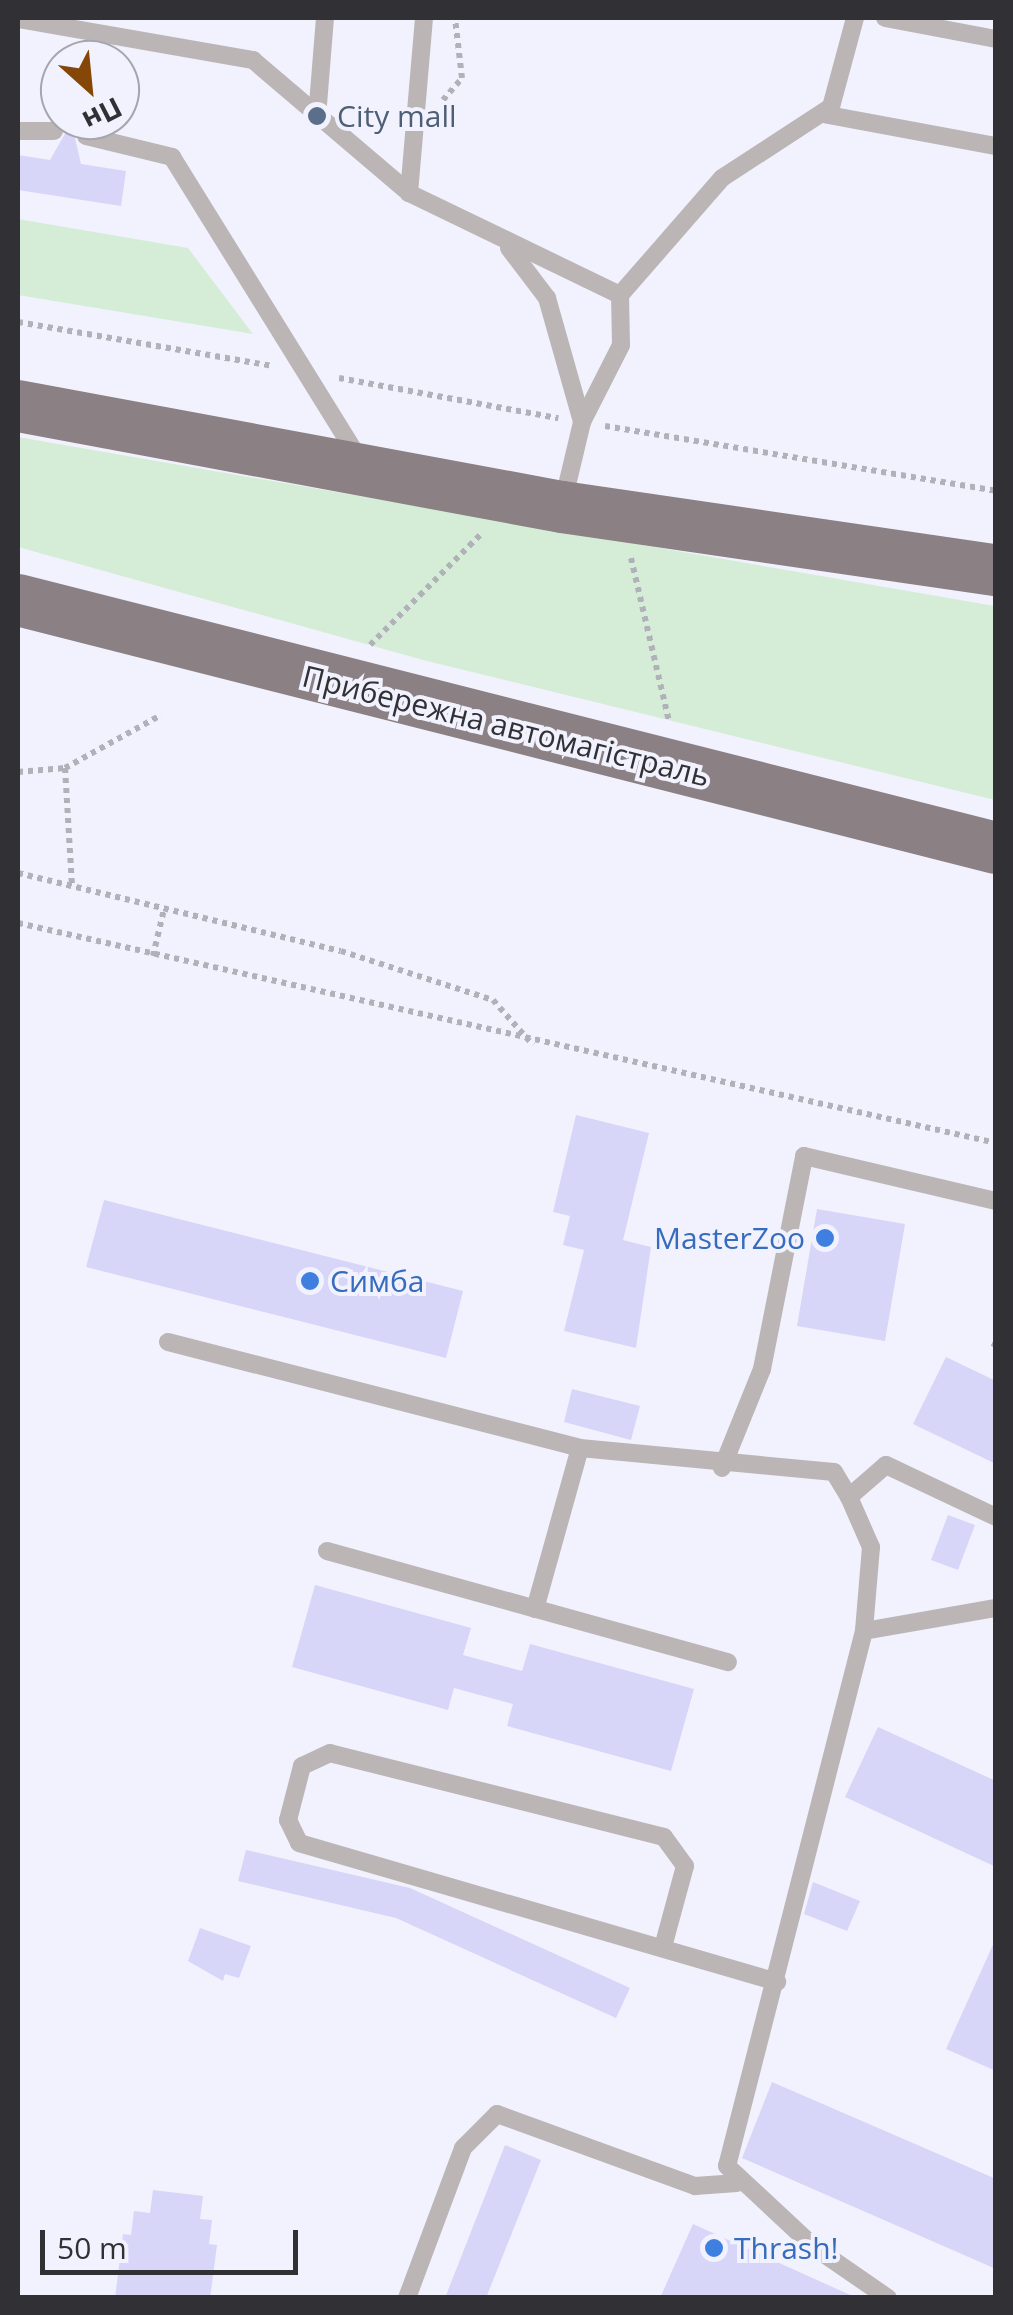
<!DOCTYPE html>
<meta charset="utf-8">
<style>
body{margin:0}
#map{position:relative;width:1013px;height:2315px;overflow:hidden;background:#f2f2fe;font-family:"Open Sans",sans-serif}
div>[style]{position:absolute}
.green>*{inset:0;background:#d5edd6}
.building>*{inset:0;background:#d7d5f8}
.path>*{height:6px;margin-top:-3px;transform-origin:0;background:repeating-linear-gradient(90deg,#b1b1ba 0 5px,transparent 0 10px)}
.lane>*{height:18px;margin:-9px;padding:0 9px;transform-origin:9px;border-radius:9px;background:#bbb5b6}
.primary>*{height:52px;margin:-26px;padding:0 26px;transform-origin:26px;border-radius:26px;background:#8b8083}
.dots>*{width:28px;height:28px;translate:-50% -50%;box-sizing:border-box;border:5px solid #f2f2fe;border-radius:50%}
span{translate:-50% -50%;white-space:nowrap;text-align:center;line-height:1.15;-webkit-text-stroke:8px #f2f2fe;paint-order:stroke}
.service-label{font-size:30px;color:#4e5e75}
.left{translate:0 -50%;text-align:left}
.street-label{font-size:30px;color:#313135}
.shop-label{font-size:30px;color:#366cbe}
.right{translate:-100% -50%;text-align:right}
.frame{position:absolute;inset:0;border:20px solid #313135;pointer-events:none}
.north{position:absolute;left:40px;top:40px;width:100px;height:100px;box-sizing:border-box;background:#f2f2fe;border:2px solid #a5a5ae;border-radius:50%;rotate:153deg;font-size:28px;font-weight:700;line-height:40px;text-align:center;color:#313135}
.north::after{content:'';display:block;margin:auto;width:35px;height:45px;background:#854708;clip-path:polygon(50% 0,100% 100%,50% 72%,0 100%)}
.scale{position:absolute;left:40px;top:2230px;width:258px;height:45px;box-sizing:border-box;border:5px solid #313135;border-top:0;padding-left:12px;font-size:30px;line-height:35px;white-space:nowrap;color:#313135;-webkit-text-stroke:8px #f2f2fe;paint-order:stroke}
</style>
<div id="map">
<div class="green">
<div style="clip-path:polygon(18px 219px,188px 248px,253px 334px,18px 295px)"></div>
<div style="clip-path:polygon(18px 437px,995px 606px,995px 800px,423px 660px,18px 547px)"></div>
</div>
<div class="building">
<div style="clip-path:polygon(60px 120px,88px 120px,74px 134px,81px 164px,126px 171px,121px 206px,18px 190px,18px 155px,50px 160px,66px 132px)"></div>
<div style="clip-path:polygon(576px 1115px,649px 1133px,623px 1240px,651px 1247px,636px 1348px,564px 1331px,584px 1250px,563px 1245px,570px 1216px,553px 1212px)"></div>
<div style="clip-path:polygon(104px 1200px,463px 1291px,446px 1358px,86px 1267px)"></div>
<div style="clip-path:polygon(817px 1209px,905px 1224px,885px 1341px,797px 1326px)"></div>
<div style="clip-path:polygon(946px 1357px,996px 1381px,996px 1464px,913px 1424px)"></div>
<div style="clip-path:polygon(572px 1389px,640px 1406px,631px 1440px,564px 1422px)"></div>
<div style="clip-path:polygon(948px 1515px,975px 1525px,958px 1570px,931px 1560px)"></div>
<div style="clip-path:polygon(315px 1585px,471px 1628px,463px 1655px,522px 1671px,530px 1644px,694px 1689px,671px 1771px,507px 1726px,513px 1704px,454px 1688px,448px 1710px,292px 1667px)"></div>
<div style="clip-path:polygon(878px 1727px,996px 1781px,996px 1867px,845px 1797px)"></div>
<div style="clip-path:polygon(246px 1850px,410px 1888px,630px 1988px,616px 2018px,396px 1918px,238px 1881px)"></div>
<div style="clip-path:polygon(813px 1882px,860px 1901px,847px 1931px,804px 1914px)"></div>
<div style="clip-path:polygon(200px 1928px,251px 1946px,239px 1978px,225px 1974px,223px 1981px,188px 1961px)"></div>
<div style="clip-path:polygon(996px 1938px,996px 2071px,946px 2049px)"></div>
<div style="clip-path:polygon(772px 2082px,996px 2179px,996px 2269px,742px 2158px)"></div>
<div style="clip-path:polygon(505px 2145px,541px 2160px,486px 2298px,445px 2298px)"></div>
<div style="clip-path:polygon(153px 2190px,203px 2196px,200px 2219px,212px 2220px,209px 2244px,217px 2245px,210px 2298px,115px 2298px,123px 2234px,131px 2235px,134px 2211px,150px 2213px)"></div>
<div style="clip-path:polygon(693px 2224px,857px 2298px,660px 2298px)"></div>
</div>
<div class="path">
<div style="left:443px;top:100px;width:29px;rotate:-49deg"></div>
<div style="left:462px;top:78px;width:60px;rotate:-96.7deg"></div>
<div style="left:18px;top:322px;width:258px;rotate:9.8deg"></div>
<div style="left:339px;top:378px;width:223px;rotate:10.4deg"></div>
<div style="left:605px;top:426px;width:396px;rotate:9.4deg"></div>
<div style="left:631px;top:558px;width:167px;rotate:76.9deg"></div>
<div style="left:370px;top:645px;width:158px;rotate:-45deg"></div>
<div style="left:65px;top:768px;width:118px;rotate:86.6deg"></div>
<div style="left:18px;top:772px;width:47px;rotate:-4.9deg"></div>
<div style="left:65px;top:768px;width:110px;rotate:-28.9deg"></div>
<div style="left:18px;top:873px;width:332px;rotate:13.6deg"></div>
<div style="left:341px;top:951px;width:160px;rotate:17.9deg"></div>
<div style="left:493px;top:1000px;width:60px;rotate:48.4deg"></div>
<div style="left:18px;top:923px;width:1002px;rotate:12.68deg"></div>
<div style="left:153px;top:956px;width:48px;rotate:-76.8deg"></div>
<div style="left:992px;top:1343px;width:4px;rotate:27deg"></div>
</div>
<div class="lane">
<div style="left:424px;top:18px;width:176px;rotate:94.9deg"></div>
<div style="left:409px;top:193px;width:234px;rotate:25.8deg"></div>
<div style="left:885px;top:18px;width:113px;rotate:10.7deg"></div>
<div style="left:18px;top:19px;width:239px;rotate:9.9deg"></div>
<div style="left:253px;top:60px;width:205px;rotate:40.4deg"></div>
<div style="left:823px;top:114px;width:176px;rotate:10.5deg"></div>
<div style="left:317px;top:117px;width:99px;rotate:-85.4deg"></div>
<div style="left:18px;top:131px;width:36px"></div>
<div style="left:86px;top:136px;width:89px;rotate:13.7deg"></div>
<div style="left:172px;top:157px;width:355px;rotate:58.2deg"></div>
<div style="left:509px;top:248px;width:63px;rotate:52.8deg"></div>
<div style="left:547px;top:298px;width:129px;rotate:74.2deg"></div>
<div style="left:563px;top:502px;width:82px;rotate:-76.6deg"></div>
<div style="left:582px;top:422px;width:86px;rotate:-63.1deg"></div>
<div style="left:621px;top:345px;width:50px;rotate:-91.1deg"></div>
<div style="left:620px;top:295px;width:155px;rotate:-48.9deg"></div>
<div style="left:722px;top:178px;width:130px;rotate:-33.1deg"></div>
<div style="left:831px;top:107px;width:92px;rotate:-74.9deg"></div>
<div style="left:168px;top:1342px;width:425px;rotate:14.4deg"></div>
<div style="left:722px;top:1468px;width:107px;rotate:-68deg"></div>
<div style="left:762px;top:1369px;width:217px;rotate:-78.8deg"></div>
<div style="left:804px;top:1156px;width:197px;rotate:13.2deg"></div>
<div style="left:849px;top:1497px;width:49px;rotate:-40.9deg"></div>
<div style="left:886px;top:1465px;width:122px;rotate:25.3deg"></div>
<div style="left:327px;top:1551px;width:416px;rotate:15.5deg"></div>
<div style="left:535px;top:1609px;width:167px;rotate:-74.4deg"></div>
<div style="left:580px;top:1448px;width:255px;rotate:5.4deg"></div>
<div style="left:834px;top:1472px;width:29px;rotate:59deg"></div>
<div style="left:849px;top:1497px;width:55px;rotate:66.3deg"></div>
<div style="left:871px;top:1547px;width:84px;rotate:94.8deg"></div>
<div style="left:864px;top:1631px;width:552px;rotate:104.36deg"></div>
<div style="left:727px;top:2166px;width:119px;rotate:43deg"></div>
<div style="left:814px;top:2247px;width:90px;rotate:34.6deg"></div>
<div style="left:864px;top:1631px;width:134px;rotate:-9.9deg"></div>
<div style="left:663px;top:1947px;width:84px;rotate:-74.8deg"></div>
<div style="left:685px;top:1866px;width:36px;rotate:-126deg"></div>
<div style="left:664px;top:1837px;width:344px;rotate:-165.9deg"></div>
<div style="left:330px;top:1753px;width:31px;rotate:155deg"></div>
<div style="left:302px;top:1766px;width:56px;rotate:104.5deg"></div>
<div style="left:288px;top:1820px;width:25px;rotate:64deg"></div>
<div style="left:299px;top:1843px;width:498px;rotate:16.2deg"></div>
<div style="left:407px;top:2298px;width:160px;rotate:-69.5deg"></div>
<div style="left:463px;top:2148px;width:48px;rotate:-45deg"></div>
<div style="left:497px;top:2114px;width:211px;rotate:20deg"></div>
<div style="left:695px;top:2186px;width:42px;rotate:-4.1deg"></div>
</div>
<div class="primary">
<div style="left:18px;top:406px;width:553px;rotate:10.52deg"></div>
<div style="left:562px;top:507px;width:439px;rotate:8.3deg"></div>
<div style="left:18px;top:600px;width:1009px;rotate:14.23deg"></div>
</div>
<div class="dots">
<div style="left:317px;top:116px;background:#5c6f8a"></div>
<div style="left:825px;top:1238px;background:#3f7fe0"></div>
<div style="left:310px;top:1281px;background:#3f7fe0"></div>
<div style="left:714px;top:2248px;background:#3f7fe0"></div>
</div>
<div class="service-label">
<span class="left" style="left:337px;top:116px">City mall</span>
</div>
<div class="street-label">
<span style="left:506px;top:726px;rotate:14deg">Прибережна автомагістраль</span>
</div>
<div class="shop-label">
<span class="right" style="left:805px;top:1238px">MasterZoo</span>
<span class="left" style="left:330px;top:1281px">Симба</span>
<span class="left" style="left:734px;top:2248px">Thrash!</span>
</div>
<div class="frame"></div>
<div class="north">Пн</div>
<div class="scale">50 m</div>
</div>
